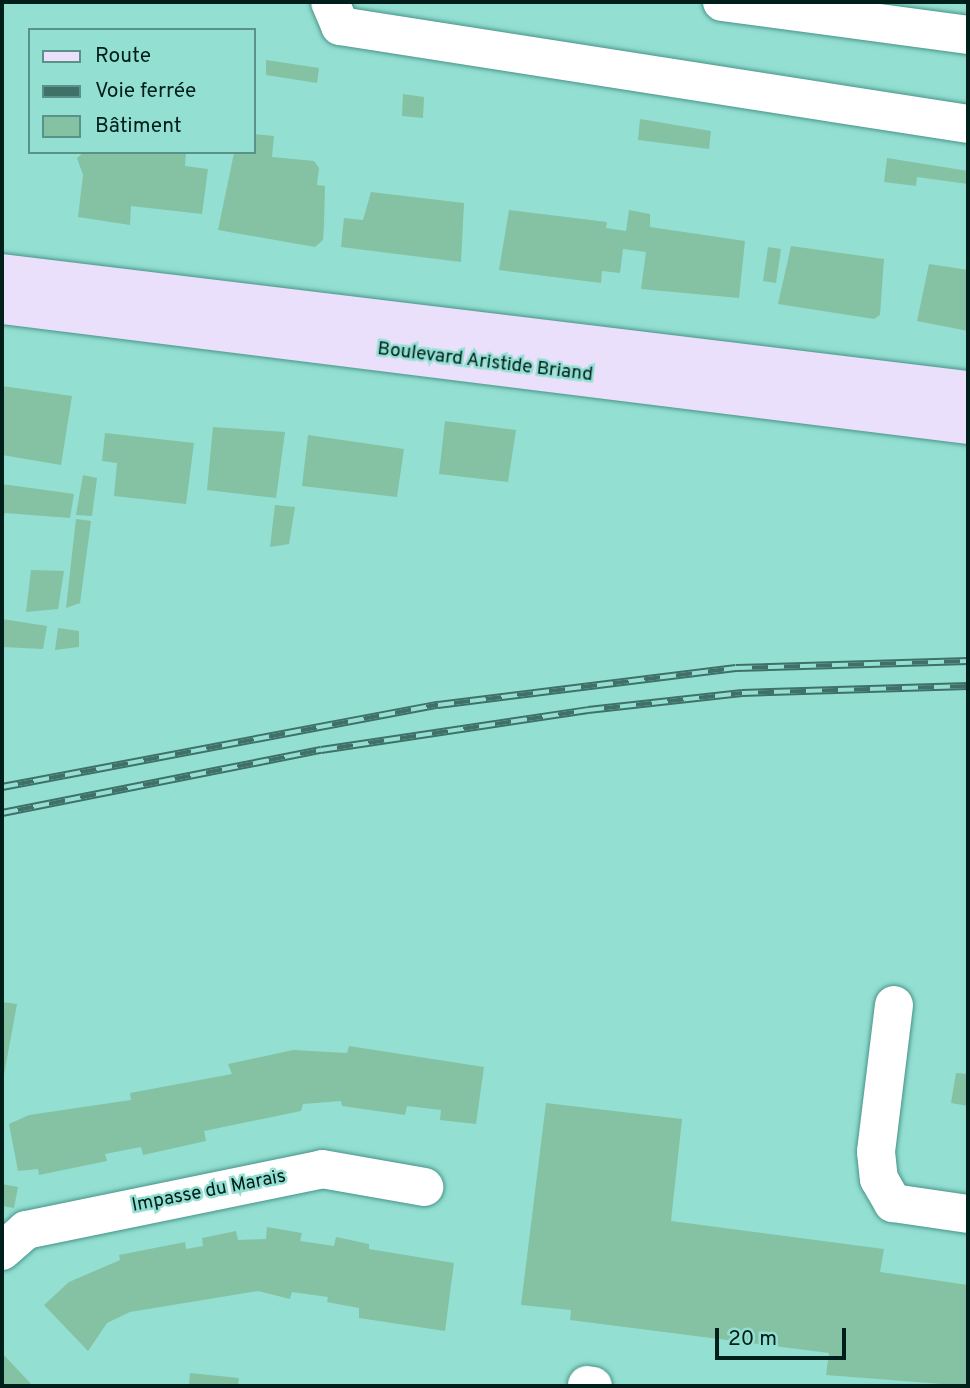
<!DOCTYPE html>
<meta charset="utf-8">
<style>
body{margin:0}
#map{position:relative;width:970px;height:1388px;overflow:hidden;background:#93dfd2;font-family:Overpass,sans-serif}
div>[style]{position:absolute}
.building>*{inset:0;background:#84c2a3}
.roads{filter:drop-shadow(0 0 2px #489488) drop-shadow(0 0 2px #489488)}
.minor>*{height:38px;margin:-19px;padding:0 19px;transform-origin:19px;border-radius:19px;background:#fff}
.major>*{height:38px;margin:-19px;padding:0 19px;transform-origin:19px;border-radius:19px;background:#eae0fb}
.rail>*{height:8px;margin-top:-4px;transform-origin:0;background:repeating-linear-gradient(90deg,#93dfd2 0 16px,#3f7169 0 32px);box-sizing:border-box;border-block:2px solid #3f7169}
span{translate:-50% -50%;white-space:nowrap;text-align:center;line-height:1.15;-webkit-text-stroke:5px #93dfd2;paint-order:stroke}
.street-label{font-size:19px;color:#001e1a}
.frame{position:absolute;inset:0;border:4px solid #001e1a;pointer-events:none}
.legend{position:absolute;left:28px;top:28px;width:228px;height:126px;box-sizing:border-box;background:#93dfd2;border:2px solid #589288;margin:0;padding:9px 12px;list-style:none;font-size:21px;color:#001e1a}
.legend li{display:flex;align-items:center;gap:14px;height:35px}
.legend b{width:35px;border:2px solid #589288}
.scale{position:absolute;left:715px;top:1328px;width:131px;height:32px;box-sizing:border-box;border:4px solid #001e1a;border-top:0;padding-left:9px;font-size:21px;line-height:24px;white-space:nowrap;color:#001e1a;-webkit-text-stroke:5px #93dfd2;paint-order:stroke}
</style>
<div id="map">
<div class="building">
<div style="clip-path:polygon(266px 60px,319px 68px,317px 83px,266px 75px)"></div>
<div style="clip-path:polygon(403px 94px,424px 97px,423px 118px,402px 116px)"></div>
<div style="clip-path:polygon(640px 119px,711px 131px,709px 149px,638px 140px)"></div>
<div style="clip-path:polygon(254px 134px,274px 136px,272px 157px,314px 161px,319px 168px,317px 185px,325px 186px,324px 225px,323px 240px,315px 247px,218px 230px,234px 153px,254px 152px)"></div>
<div style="clip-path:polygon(84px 152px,186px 152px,185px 166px,208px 169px,202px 214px,131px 206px,130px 225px,78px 217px,83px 175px,77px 158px)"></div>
<div style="clip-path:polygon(887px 158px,968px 171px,968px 184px,917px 177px,916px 186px,884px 182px)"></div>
<div style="clip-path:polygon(371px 192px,464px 203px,461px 262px,341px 247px,344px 218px,363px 220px)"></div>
<div style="clip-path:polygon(509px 210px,607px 222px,606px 228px,626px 231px,629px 210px,650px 214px,650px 227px,745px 241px,739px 298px,641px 289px,646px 252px,623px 249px,620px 273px,602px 271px,601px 283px,499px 270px)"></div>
<div style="clip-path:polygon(791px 246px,884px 259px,880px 315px,874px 319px,778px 304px)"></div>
<div style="clip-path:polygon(768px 247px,781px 249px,776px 283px,763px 281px)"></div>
<div style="clip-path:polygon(929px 264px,968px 270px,968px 331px,917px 321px)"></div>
<div style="clip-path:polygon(2px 386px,72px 396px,61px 465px,2px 455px)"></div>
<div style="clip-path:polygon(445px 421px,516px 430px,508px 482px,439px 474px)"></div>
<div style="clip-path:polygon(213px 427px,285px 432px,276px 498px,207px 490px)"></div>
<div style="clip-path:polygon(105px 433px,194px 443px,186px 504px,114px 496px,117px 463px,102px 461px)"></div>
<div style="clip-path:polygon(308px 435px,404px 449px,397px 497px,302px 486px)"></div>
<div style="clip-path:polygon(83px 475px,97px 478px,92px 516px,76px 515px)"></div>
<div style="clip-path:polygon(2px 484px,74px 494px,70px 518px,5px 513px,2px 522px)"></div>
<div style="clip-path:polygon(275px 505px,295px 507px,289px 544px,270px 547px)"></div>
<div style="clip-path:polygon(76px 519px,91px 521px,80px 603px,66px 608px)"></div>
<div style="clip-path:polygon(31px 570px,64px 571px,58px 609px,26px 612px)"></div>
<div style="clip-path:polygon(2px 619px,47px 626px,43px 649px,2px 647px)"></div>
<div style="clip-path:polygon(58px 628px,79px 631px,79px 647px,55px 650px)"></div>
<div style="clip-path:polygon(2px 1002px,17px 1004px,3px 1080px,2px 1080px)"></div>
<div style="clip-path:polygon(349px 1046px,484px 1067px,476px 1124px,440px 1120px,441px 1110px,407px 1106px,405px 1115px,342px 1106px,341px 1101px,303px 1104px,301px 1111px,204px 1131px,206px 1141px,143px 1155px,141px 1147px,105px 1154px,107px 1161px,39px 1175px,38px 1169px,18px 1171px,9px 1124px,29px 1115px,131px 1100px,130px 1093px,232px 1074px,228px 1064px,293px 1050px,347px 1053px)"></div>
<div style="clip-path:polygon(956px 1073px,968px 1074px,968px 1106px,951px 1103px)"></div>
<div style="clip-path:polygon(546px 1103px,682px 1119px,671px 1221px,884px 1249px,880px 1272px,968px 1285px,968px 1386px,826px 1375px,829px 1353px,570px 1320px,571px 1310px,521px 1305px)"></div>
<div style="clip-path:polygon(2px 1184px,18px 1187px,14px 1208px,2px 1206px)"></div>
<div style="clip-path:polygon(267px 1227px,302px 1233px,300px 1241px,334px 1246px,336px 1237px,369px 1244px,369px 1249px,454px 1263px,445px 1331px,359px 1318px,359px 1308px,327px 1302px,328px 1297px,292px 1292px,290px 1299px,258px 1291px,130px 1312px,107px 1323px,88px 1351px,44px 1305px,69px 1282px,120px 1260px,119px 1255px,185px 1242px,186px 1249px,203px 1246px,202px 1238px,236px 1231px,238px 1240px,266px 1239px)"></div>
<div style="clip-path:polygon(2px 1353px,17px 1369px,33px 1386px,2px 1386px)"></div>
<div style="clip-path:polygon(190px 1373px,239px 1378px,238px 1386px,189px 1386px)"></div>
</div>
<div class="roads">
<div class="minor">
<div style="left:330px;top:2px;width:26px;rotate:67deg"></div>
<div style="left:340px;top:26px;width:636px;rotate:8.87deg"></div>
<div style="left:722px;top:2px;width:248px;rotate:7.6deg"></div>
<div style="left:894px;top:1005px;width:148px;rotate:97deg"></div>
<div style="left:876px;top:1152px;width:27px;rotate:84deg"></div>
<div style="left:879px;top:1179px;width:28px;rotate:60deg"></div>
<div style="left:893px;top:1203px;width:76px;rotate:8.3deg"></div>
<div style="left:2px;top:1251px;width:32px;rotate:-41deg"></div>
<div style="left:26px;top:1230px;width:302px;rotate:-11.6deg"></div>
<div style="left:322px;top:1169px;width:104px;rotate:10deg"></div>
<div style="left:587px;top:1385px;width:6px;rotate:9deg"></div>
</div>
<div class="major">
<div style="left:2px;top:273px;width:973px;rotate:6.91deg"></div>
<div style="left:2px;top:305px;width:973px;rotate:7.08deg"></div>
</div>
</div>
<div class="rail">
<div style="left:2px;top:787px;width:444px;rotate:-10.7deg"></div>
<div style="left:438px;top:705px;width:300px;rotate:-7.1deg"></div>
<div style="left:736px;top:668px;width:232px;rotate:-1.7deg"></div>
<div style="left:2px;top:813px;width:325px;rotate:-11.2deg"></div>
<div style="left:321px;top:750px;width:270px;rotate:-8.5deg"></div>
<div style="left:588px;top:710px;width:155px;rotate:-6.3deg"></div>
<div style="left:742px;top:693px;width:226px;rotate:-1.8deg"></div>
</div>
<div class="street-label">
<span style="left:485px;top:363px;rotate:7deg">Boulevard Aristide Briand</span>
<span style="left:209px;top:1192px;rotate:-11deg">Impasse du Marais</span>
</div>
<div class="frame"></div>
<ul class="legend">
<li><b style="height:9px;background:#eae0fb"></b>Route</li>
<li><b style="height:9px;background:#3f7169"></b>Voie ferrée</li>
<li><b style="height:19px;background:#84c2a3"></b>Bâtiment</li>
</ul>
<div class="scale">20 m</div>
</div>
